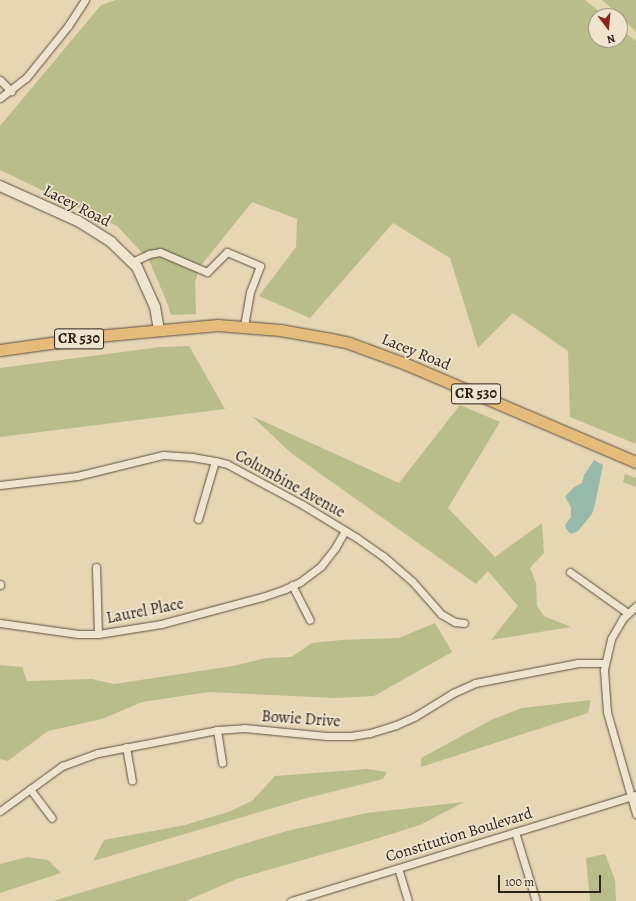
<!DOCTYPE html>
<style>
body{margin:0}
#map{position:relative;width:636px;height:901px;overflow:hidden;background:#e7d6b3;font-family:Alegreya,serif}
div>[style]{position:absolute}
.green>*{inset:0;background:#b9bd8a}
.water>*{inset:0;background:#97b9aa}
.roads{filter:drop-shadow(0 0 1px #5c5040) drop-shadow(0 0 1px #5c5040)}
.minor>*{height:7px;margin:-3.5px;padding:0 3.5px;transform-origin:3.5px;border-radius:3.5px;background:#efe4ce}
.secondary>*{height:10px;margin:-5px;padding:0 5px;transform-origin:5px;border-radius:5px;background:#efe4ce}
.primary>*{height:11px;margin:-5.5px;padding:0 5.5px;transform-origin:5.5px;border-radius:5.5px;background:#e4bb7a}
span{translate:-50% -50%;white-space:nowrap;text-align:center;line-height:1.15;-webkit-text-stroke:3.5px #efe4ce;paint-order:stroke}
.shield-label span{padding:1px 3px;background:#efe4ce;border:1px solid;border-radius:3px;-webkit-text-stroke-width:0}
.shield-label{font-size:15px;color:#2e2319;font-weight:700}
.street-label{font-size:16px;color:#2e2319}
.north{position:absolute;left:588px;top:8px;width:40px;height:40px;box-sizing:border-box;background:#efe4ce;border:1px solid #a29786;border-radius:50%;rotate:164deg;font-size:11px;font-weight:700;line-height:16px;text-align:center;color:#2e2319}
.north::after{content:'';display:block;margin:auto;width:14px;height:18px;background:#8f2418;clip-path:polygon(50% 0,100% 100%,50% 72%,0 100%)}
.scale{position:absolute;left:498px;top:875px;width:103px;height:18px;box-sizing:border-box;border:2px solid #2e2319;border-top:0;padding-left:5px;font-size:12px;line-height:14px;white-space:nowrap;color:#2e2319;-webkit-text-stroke:3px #efe4ce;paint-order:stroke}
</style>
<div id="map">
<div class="green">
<div style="clip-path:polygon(116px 0,585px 0,605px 16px,596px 16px,596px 40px,620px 40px,620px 29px,636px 41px,636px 444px,570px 417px,568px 351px,513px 313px,478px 348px,450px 258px,393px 223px,310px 318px,259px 296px,296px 247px,297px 219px,252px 202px,199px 268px,195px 283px,196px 314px,171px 315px,168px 305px,149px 260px,117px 226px,0 170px,0 126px,101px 5px)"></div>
<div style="clip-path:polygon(602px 0,636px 0,636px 32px,620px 16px)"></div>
<div style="clip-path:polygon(189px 346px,225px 409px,0 437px,0 368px,160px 347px)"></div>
<div style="clip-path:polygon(460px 405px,500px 422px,448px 508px,495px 557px,542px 523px,544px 553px,530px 568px,536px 583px,537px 606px,544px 616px,571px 627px,491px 640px,518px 606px,488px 571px,476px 584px,291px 453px,252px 416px,399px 483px)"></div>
<div style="clip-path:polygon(625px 474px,636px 478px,636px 487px,623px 482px)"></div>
<div style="clip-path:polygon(435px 623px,452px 652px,374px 696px,336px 698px,209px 692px,142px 702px,102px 719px,48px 731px,8px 761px,0 759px,0 665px,22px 667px,27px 681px,92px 679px,114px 684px,233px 666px,266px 658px,291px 657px,312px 643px,341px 640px,399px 638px)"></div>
<div style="clip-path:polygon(591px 700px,588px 713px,421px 767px,421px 758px,491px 720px,522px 708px)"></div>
<div style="clip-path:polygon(367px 769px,387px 772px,383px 779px,307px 798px,93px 861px,104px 840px,185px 825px,228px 812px,252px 801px,275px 776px)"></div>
<div style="clip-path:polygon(464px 802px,420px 825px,369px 841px,237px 879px,186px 901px,53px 901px,287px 831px,367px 813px)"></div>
<div style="clip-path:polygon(605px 854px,615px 880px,616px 901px,590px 901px,586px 858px)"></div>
<div style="clip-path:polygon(27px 857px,48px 860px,61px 873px,0 893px,0 864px)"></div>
</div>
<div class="water">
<div style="clip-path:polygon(594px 460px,603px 465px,595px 504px,592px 514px,578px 531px,571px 534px,566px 529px,565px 525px,571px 517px,571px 507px,565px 497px,574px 487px,582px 483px,584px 475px)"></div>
</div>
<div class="roads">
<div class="minor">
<div style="left:0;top:80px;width:16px;rotate:45deg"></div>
<div style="left:0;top:98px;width:33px;rotate:-38deg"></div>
<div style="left:26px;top:78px;width:67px;rotate:-51.1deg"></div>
<div style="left:68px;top:26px;width:31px;rotate:-57deg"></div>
<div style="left:132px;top:262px;width:19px;rotate:-25deg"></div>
<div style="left:149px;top:254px;width:11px;rotate:-10deg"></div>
<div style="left:160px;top:252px;width:51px;rotate:23.1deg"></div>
<div style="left:207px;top:272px;width:28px;rotate:-45deg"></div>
<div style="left:227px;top:252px;width:36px;rotate:23deg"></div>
<div style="left:260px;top:266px;width:28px;rotate:111deg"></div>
<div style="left:250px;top:292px;width:36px;rotate:100deg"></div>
<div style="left:0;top:485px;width:78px;rotate:-6.7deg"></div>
<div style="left:77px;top:476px;width:89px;rotate:-13.7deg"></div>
<div style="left:163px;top:455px;width:29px;rotate:4deg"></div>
<div style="left:192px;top:457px;width:23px;rotate:10deg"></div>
<div style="left:215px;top:461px;width:12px;rotate:14deg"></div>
<div style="left:227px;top:464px;width:86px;rotate:28.3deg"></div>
<div style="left:303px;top:505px;width:63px;rotate:31.4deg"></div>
<div style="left:357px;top:538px;width:32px;rotate:35deg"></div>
<div style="left:383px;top:556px;width:38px;rotate:41deg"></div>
<div style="left:412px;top:581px;width:44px;rotate:48.7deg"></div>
<div style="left:441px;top:614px;width:16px;rotate:30deg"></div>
<div style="left:455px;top:622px;width:9px;rotate:6deg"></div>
<div style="left:198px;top:519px;width:60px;rotate:-73.7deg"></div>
<div style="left:96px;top:567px;width:67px;rotate:88.3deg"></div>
<div style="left:570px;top:572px;width:71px;rotate:35.3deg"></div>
<div style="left:0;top:585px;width:1px;rotate:-90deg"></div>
<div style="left:292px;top:585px;width:39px;rotate:63deg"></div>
<div style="left:636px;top:606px;width:18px;rotate:137deg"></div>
<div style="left:623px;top:618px;width:24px;rotate:120deg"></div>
<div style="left:611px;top:639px;width:32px;rotate:103deg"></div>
<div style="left:604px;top:670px;width:42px;rotate:85.9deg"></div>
<div style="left:607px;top:712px;width:106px;rotate:74.1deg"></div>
<div style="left:0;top:623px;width:79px;rotate:8deg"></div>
<div style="left:78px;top:634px;width:20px"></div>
<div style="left:98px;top:634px;width:64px;rotate:-9deg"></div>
<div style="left:161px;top:624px;width:105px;rotate:-15deg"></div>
<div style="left:262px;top:597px;width:24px;rotate:-19deg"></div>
<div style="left:285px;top:589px;width:17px;rotate:-25deg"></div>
<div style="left:300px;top:582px;width:26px;rotate:-37deg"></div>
<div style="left:321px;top:566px;width:23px;rotate:-52deg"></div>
<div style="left:335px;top:548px;width:20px;rotate:-60deg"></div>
<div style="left:217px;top:730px;width:33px;rotate:81deg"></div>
<div style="left:126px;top:747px;width:34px;rotate:80deg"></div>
<div style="left:30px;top:789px;width:36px;rotate:53deg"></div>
<div style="left:0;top:811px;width:77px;rotate:-36deg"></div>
<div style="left:62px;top:766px;width:38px;rotate:-20deg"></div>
<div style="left:98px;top:753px;width:121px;rotate:-10.9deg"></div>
<div style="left:217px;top:730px;width:27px;rotate:-4deg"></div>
<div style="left:244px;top:728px;width:83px;rotate:5.5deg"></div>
<div style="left:327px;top:736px;width:24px"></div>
<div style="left:351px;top:736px;width:19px;rotate:-9deg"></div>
<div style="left:370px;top:733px;width:27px;rotate:-17deg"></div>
<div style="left:396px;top:725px;width:20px;rotate:-24deg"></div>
<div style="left:414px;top:717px;width:46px;rotate:-31.6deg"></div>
<div style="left:453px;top:693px;width:24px;rotate:-24deg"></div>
<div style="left:475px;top:683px;width:105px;rotate:-11deg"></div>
<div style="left:578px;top:663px;width:27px"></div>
<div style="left:515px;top:832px;width:72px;rotate:73.1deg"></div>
<div style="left:398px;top:868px;width:34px;rotate:73deg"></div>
<div style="left:291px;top:901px;width:361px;rotate:-17.1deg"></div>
</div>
<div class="secondary">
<div style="left:0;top:186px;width:85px;rotate:24.2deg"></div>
<div style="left:78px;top:221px;width:39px;rotate:32deg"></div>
<div style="left:111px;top:242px;width:36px;rotate:44deg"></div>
<div style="left:137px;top:267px;width:44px;rotate:65.8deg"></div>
<div style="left:155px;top:307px;width:23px;rotate:80deg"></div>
</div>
<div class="primary">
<div style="left:0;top:350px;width:109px;rotate:-7.9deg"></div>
<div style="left:108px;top:335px;width:110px;rotate:-5.2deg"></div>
<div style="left:218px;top:325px;width:62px;rotate:4.6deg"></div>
<div style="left:280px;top:330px;width:47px;rotate:9.9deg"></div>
<div style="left:326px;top:338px;width:24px;rotate:12deg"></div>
<div style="left:349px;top:343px;width:61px;rotate:20.2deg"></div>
<div style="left:406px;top:364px;width:250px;rotate:23.1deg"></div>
</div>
</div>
<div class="shield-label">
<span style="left:79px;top:339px">CR 530</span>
<span style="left:476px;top:394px">CR 530</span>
</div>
<div class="street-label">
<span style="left:77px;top:206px;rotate:27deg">Lacey Road</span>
<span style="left:416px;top:352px;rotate:22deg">Lacey Road</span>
<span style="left:290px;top:484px;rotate:29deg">Columbine Avenue</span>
<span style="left:145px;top:611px;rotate:-11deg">Laurel Place</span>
<span style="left:301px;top:719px;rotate:4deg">Bowie Drive</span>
<span style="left:459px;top:835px;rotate:-17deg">Constitution Boulevard</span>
</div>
<div class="north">N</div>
<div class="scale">100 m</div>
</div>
